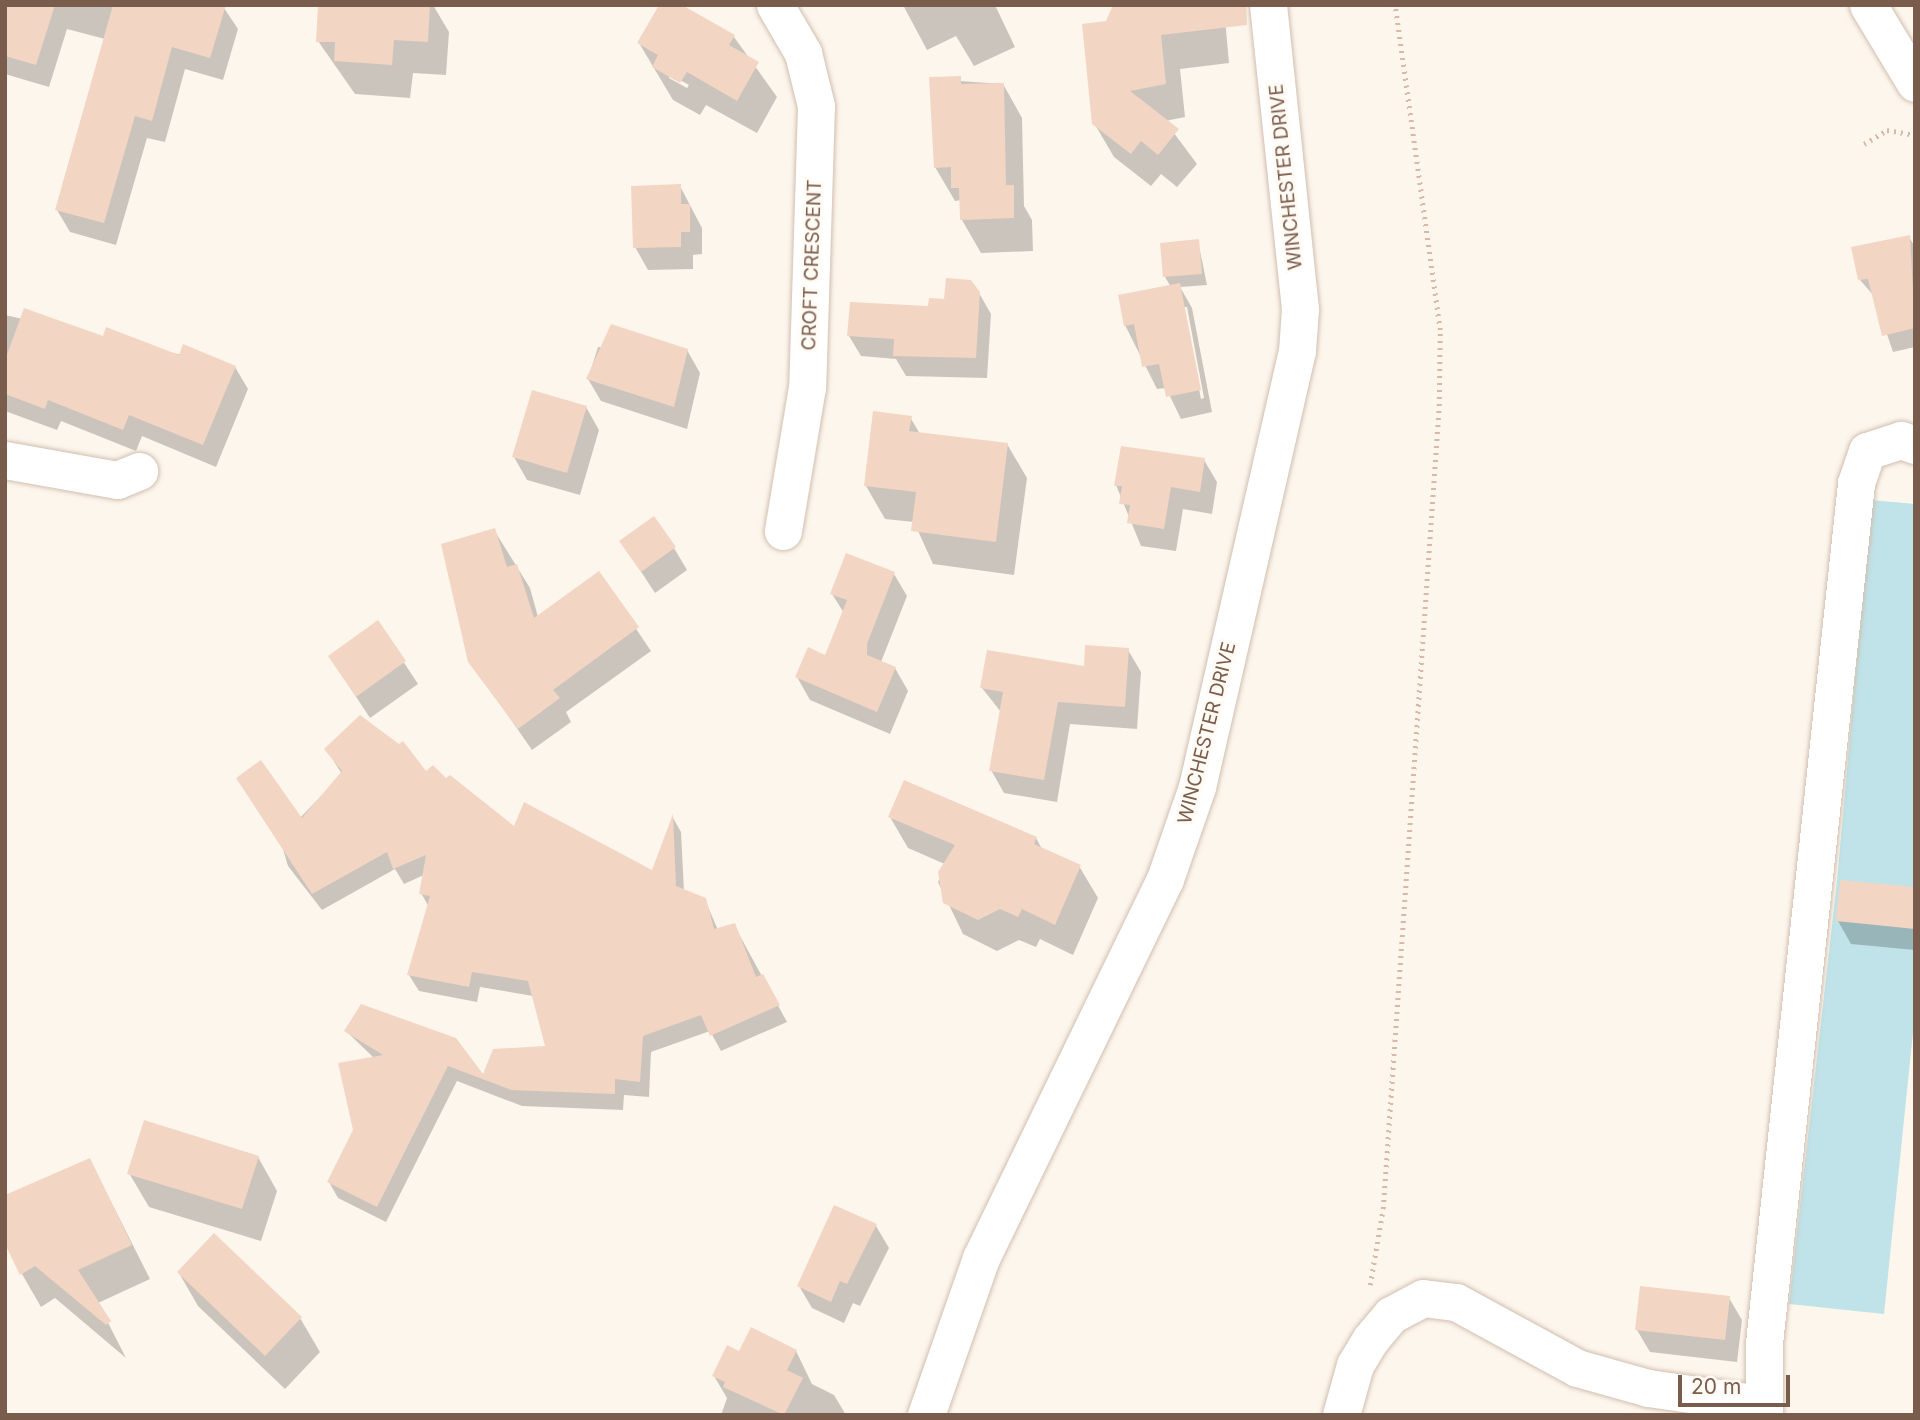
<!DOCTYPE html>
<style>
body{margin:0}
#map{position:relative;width:1920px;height:1420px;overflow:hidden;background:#fdf6ec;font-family:Inter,sans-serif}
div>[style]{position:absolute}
.water>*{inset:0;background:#bfe3e8}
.shadow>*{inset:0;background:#0003}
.building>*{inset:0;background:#f3d5c3}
.path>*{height:4.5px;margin-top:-2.25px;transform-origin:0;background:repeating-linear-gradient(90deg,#d9b8a5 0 2px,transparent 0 7px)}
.roads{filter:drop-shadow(0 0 2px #d1beb0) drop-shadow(0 0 2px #d1beb0)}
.minor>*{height:37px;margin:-18.5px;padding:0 18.5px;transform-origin:18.5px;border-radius:18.5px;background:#fff}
span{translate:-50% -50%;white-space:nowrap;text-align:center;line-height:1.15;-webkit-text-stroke:6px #fffaf3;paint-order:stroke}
.street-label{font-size:19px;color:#7a5c4d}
.frame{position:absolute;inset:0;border:7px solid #7a5c4d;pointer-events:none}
.scale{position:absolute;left:1678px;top:1375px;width:112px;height:32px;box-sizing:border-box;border:4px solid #7a5c4d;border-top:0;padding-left:9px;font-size:21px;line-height:24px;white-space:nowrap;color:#7a5c4d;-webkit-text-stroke:5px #fffaf3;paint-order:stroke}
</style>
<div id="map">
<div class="water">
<div style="clip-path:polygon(1871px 500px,1915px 504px,1915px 1013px,1884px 1314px,1789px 1304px,1837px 881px)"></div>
</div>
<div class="shadow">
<div style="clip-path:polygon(5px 5px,222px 5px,238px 29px,223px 80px,185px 69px,165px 142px,147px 138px,116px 245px,70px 232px,57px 210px,105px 39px,67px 29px,49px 87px,5px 74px)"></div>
<div style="clip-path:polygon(320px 5px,433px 5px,449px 32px,446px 75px,413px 73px,410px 98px,355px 94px,318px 41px)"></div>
<div style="clip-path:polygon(903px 5px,995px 5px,1015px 47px,974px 66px,956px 36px,927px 50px)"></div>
<div style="clip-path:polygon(1225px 19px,1229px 63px,1180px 69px,1185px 117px,1165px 121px,1197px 164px,1177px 187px,1161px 174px,1151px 186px,1114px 157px,1094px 123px,1084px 25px)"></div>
<div style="clip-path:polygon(evenodd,734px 37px,777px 97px,757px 133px,706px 105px,700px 115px,673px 100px,639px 43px,734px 37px,669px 74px,689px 85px,687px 88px,669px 78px,669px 74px)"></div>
<div style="clip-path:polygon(930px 79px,1003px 84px,1022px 118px,1024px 206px,1032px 220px,1033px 251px,981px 253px,962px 220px,961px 200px,955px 201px,935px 167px)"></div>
<div style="clip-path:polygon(680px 186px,702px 228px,702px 254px,693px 255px,693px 269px,648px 270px,635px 247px)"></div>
<div style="clip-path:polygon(1909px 237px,1915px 247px,1915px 347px,1893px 352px,1874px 296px,1860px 280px)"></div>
<div style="clip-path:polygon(evenodd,1198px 241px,1207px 285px,1180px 287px,1192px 308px,1212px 412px,1181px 419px,1166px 388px,1157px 389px,1125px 325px,1171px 287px,1165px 277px,1198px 241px,1183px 307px,1187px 307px,1204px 398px,1201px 399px,1183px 307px)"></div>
<div style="clip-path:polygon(979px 293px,991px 314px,987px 378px,906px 376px,896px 359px,861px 356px,849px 336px)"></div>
<div style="clip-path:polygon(5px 315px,235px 367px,248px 389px,216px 467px,142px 436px,136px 451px,61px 421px,57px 430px,5px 411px)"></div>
<div style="clip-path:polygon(598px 347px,687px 350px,700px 373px,687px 429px,601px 401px,588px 379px)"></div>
<div style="clip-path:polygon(586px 407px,599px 430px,580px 495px,527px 480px,514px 457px)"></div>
<div style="clip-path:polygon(910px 417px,920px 434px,1007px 444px,1027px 478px,1014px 575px,933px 564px,914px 522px,885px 519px,866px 486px)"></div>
<div style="clip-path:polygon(1204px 460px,1217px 482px,1212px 514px,1183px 509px,1176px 551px,1141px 546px,1116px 485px)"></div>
<div style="clip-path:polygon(494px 530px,530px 588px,538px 617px,599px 574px,651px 651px,566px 712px,571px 722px,532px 750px,470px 661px)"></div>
<div style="clip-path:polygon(621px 541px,674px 548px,687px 570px,655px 593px)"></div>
<div style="clip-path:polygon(894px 574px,907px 596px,881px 662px,895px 668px,908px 691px,890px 734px,810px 700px,797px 677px,826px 657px,844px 613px,832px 594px)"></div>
<div style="clip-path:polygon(378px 623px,418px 684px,370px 718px,330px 657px)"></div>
<div style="clip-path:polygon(1128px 650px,1141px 672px,1137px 729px,1070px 724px,1057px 802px,1004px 793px,991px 770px,1001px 712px,982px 688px,1086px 668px)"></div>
<div style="clip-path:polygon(326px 749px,446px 781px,515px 829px,652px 872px,673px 818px,681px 832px,684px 891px,705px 900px,718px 930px,734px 925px,787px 1022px,721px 1051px,710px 1031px,651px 1052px,649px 1097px,624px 1095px,623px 1110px,522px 1106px,457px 1081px,386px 1222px,338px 1198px,329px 1182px,355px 1130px,374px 1058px,346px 1031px,484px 1077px,547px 1047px,533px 996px,480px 987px,477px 1002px,419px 991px,409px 975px,429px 907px,421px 893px,424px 875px,404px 884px,395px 869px,322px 910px,288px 866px,280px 839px,342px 774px)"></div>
<div style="clip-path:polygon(890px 817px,1036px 838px,1042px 849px,1079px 866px,1098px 898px,1073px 955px,1040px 939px,1036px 947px,1019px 940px,997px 951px,963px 934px,938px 882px,947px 865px,908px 848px)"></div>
<div style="clip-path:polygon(1915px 889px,1915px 950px,1851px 944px,1838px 921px)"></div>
<div style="clip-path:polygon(258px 1157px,277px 1191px,261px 1241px,149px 1207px,129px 1173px)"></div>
<div style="clip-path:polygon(90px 1160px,150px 1279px,98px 1303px,126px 1358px,55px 1298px,41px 1307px,22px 1274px)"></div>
<div style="clip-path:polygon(876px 1226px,889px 1248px,860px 1306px,853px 1303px,844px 1323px,812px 1308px,799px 1286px)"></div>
<div style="clip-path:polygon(179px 1273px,300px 1318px,320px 1352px,285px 1389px,198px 1306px)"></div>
<div style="clip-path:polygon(1729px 1298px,1742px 1320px,1737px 1362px,1650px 1352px,1637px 1330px)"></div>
<div style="clip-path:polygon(796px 1351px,812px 1384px,834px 1395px,846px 1415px,721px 1415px,727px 1398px,714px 1376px,740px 1353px)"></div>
</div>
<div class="building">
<div style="clip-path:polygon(5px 5px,55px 5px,36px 65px,5px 56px)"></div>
<div style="clip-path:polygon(113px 5px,226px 5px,210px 58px,172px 47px,152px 121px,135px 116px,104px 223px,55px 210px)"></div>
<div style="clip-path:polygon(318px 5px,430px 5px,428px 42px,394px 40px,392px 65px,334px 61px,335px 42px,316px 42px)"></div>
<div style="clip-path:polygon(659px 5px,682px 5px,735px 35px,729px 45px,759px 62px,737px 101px,687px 72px,680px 83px,652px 67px,658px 55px,637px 43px)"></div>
<div style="clip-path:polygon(1113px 5px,1246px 5px,1247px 25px,1161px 35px,1166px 84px,1130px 91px,1179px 129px,1158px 155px,1141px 141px,1131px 154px,1092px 124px,1082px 24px,1106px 21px)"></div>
<div style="clip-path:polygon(961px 76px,961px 84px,1004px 83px,1006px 185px,1014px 185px,1014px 218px,960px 220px,959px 188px,951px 188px,951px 167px,934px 168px,929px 77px)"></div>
<div style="clip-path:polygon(681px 184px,681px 204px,690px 204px,690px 232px,681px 232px,681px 247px,633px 248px,631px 186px)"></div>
<div style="clip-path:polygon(1910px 235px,1915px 328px,1882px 336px,1868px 279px,1858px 280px,1851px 247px)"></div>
<div style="clip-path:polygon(1199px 239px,1202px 274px,1163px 277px,1160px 243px)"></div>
<div style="clip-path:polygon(946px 278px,971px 280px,980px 292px,976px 358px,893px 356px,894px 339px,847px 336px,850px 302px,928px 306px,929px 298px,944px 299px)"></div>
<div style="clip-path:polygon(1180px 283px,1201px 390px,1166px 397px,1159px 364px,1142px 367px,1134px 324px,1124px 326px,1118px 295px)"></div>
<div style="clip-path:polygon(24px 308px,103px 336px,106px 327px,179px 355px,183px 344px,236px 366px,203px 445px,129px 415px,123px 430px,48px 400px,45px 409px,5px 394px,5px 360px)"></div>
<div style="clip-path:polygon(611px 324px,688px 349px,674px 407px,586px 379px)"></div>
<div style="clip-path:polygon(532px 390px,587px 406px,567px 473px,512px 457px)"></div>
<div style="clip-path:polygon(873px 411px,912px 416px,909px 431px,1008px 443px,996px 542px,911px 531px,916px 492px,864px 486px)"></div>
<div style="clip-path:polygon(1121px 446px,1205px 458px,1200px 492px,1171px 487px,1164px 529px,1127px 523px,1130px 505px,1119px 504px,1122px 486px,1114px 486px)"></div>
<div style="clip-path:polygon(654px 516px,676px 547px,641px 572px,619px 541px)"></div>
<div style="clip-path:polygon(495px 528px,507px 567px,517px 564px,534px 618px,599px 571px,639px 627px,553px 690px,560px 698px,518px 729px,468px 662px,441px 544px)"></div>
<div style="clip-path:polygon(846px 553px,895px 572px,867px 644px,867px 655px,896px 667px,877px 712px,795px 677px,808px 647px,825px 655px,847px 600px,830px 594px)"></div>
<div style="clip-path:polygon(378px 620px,406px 661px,356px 697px,328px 656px)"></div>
<div style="clip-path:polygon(1085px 645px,1129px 648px,1125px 707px,1058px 702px,1044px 780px,989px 771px,1003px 692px,980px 688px,987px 650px,1084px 666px)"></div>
<div style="clip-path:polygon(360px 715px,399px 744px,403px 741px,426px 771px,433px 765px,446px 778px,450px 775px,514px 826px,524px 802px,652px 870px,673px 814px,676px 886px,706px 898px,714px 929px,735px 923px,756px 977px,763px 974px,780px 1005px,710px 1036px,701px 1015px,643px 1036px,640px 1082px,615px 1079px,615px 1094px,511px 1090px,448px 1066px,377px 1207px,327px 1182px,353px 1130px,338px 1063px,383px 1055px,344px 1031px,361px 1004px,456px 1038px,483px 1074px,493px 1049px,545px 1046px,528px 981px,472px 972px,469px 987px,407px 975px,430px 896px,419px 894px,426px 855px,393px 869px,387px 852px,312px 894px,236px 778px,261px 760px,302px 818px,342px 771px,324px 749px)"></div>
<div style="clip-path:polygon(904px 780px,1037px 837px,1034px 844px,1081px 865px,1055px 925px,1022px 909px,1018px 917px,1000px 909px,978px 920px,943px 903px,938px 872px,955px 845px,888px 817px)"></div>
<div style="clip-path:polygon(1840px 880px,1915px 887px,1915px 929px,1836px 921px)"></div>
<div style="clip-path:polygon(144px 1120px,259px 1156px,242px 1209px,127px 1174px)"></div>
<div style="clip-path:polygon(90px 1158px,132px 1245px,78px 1270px,111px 1321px,106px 1325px,35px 1266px,20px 1275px,5px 1244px,5px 1195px)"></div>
<div style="clip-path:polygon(834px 1205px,877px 1224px,847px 1284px,840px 1281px,831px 1302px,797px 1286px)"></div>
<div style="clip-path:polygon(214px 1233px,302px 1317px,265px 1356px,177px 1272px)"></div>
<div style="clip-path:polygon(1640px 1286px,1730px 1296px,1725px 1340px,1635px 1330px)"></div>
<div style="clip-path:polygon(751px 1327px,797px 1350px,787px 1370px,803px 1378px,784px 1415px,723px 1387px,725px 1382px,712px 1376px,727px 1345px,739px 1351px)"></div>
</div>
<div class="path">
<div style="left:1864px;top:144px;width:27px;rotate:-31deg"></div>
<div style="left:1887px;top:130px;width:28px;rotate:10deg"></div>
<div style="left:1370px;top:1285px;width:77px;rotate:-80.3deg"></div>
<div style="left:1383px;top:1209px;width:805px;rotate:-86.01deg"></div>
<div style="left:1439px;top:406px;width:76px;rotate:-89.2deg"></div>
<div style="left:1440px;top:330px;width:328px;rotate:-97.9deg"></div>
</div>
<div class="roads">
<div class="minor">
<div style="left:775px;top:5px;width:56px;rotate:59.7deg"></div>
<div style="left:803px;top:53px;width:55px;rotate:76.2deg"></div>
<div style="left:816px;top:106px;width:281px;rotate:91.8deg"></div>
<div style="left:807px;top:387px;width:146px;rotate:99.5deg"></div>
<div style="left:1868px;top:5px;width:91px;rotate:58.9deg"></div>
<div style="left:5px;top:460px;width:114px;rotate:10.1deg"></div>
<div style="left:117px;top:480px;width:24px;rotate:-22deg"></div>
<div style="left:926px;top:1415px;width:166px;rotate:-70.7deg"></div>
<div style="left:981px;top:1258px;width:421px;rotate:-64.1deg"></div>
<div style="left:1165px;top:879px;width:97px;rotate:-70.8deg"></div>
<div style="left:1197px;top:787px;width:447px;rotate:-77.1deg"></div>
<div style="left:1297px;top:351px;width:42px;rotate:-85.9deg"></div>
<div style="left:1300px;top:309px;width:306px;rotate:-96deg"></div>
<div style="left:1341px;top:1415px;width:52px;rotate:-74.4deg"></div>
<div style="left:1355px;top:1365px;width:29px;rotate:-59deg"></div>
<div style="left:1370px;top:1340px;width:33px;rotate:-50deg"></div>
<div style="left:1391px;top:1315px;width:36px;rotate:-28deg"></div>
<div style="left:1423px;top:1298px;width:33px;rotate:7deg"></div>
<div style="left:1456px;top:1302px;width:138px;rotate:28.6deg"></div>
<div style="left:1577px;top:1368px;width:74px;rotate:15.7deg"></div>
<div style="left:1648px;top:1388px;width:113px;rotate:8.1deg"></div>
<div style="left:1764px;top:1415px;width:72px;rotate:-90deg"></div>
<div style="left:1764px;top:1343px;width:865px;rotate:-83.89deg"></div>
<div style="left:1856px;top:483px;width:34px;rotate:-71deg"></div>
<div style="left:1867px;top:451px;width:36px;rotate:-18deg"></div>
<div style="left:1901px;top:440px;width:15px;rotate:20deg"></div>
</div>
</div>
<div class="street-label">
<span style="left:1286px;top:177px;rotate:-96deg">WINCHESTER DRIVE</span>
<span style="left:812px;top:265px;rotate:-88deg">CROFT CRESCENT</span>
<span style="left:1207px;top:733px;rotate:-76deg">WINCHESTER DRIVE</span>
</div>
<div class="frame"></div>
<div class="scale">20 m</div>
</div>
